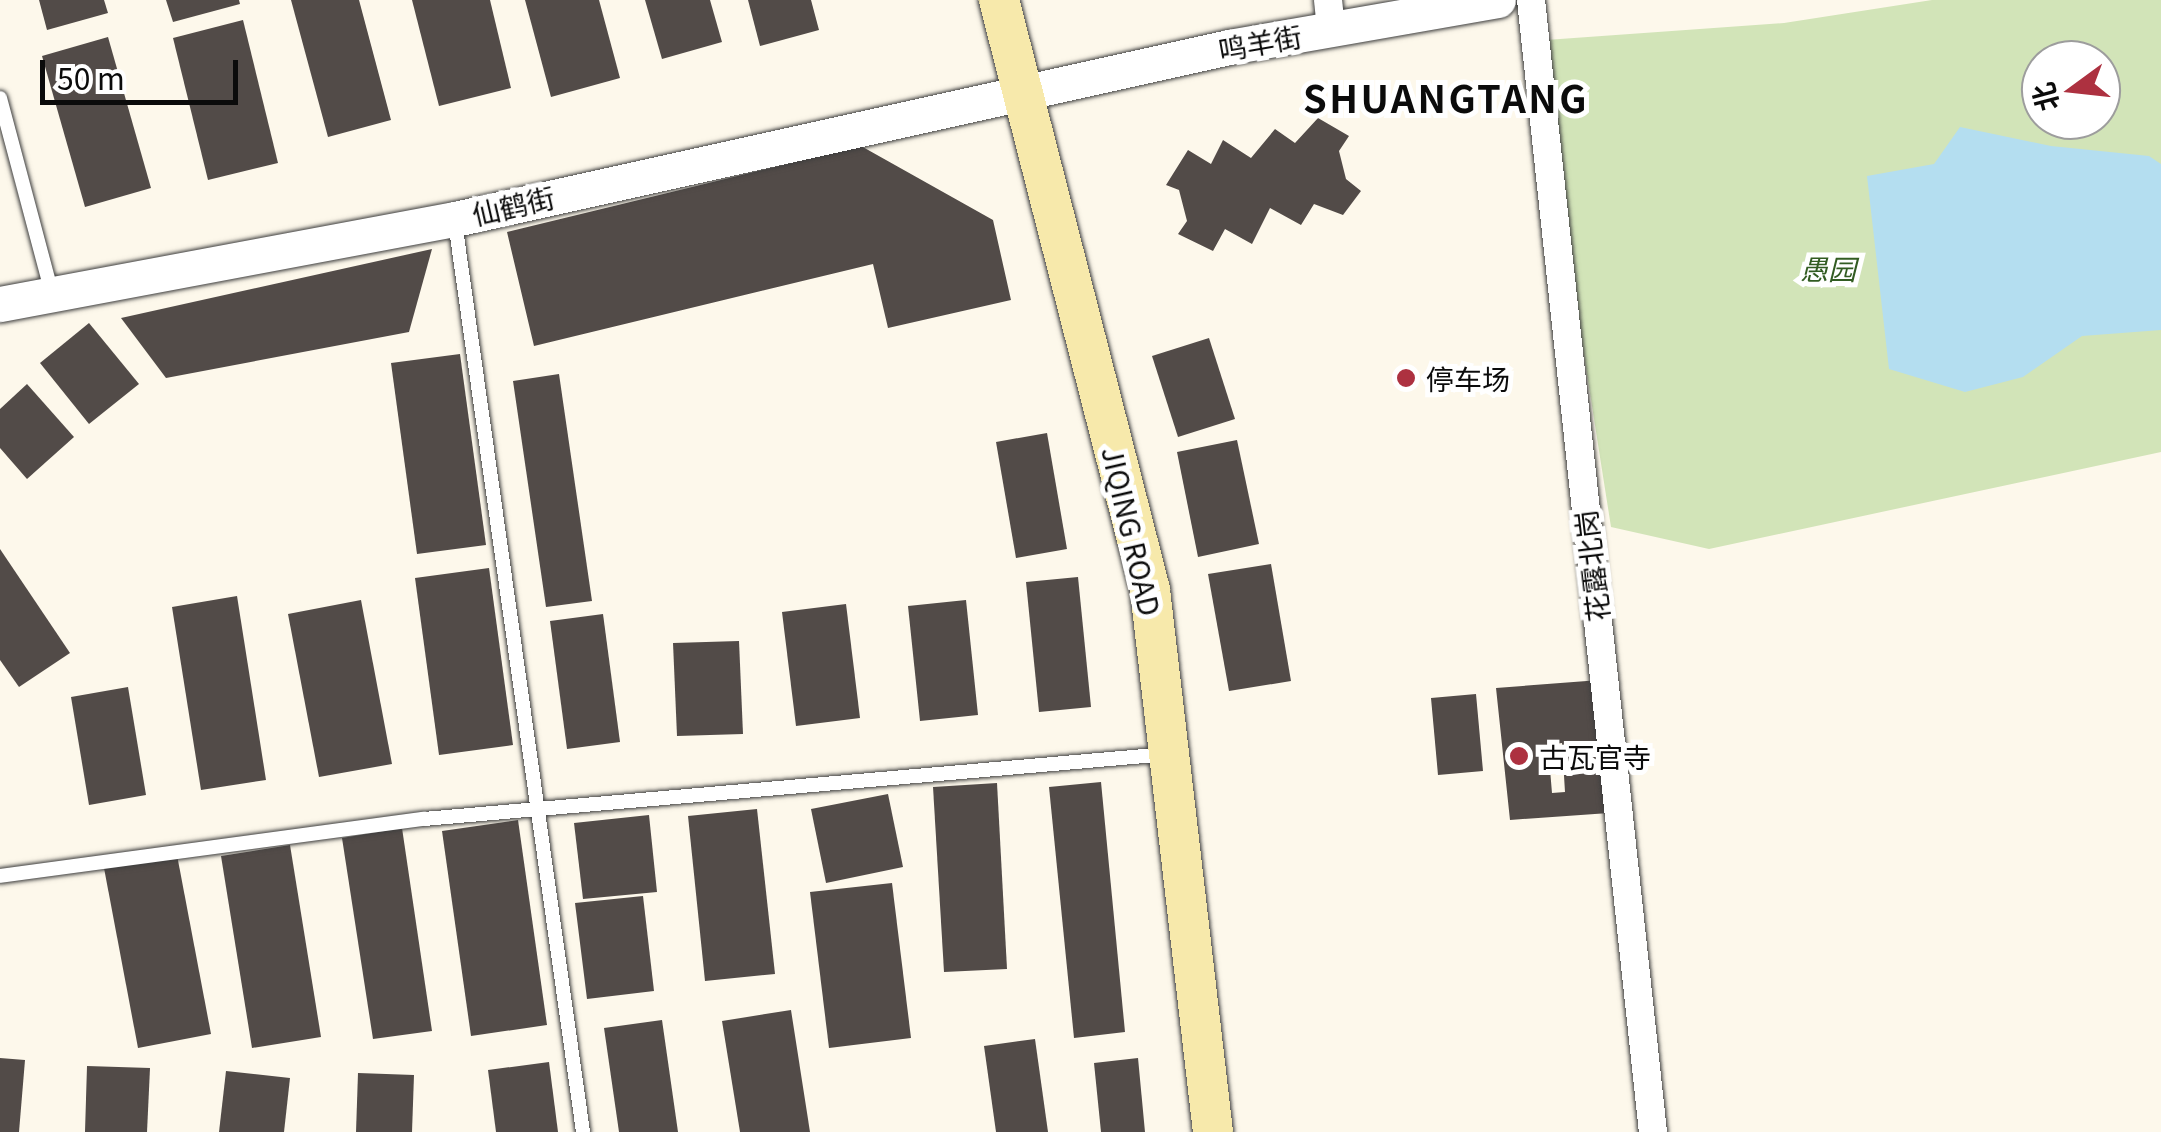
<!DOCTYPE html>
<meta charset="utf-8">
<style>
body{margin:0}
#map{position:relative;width:2161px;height:1132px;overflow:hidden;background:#fdf8eb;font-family:Georgia,"Noto Sans SC",serif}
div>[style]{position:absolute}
.green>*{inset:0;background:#d2e4b8}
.water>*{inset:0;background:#b4def0}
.building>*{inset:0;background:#524b48}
.roads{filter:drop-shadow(0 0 2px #3e3e3e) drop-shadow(0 0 2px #3e3e3e)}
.service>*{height:14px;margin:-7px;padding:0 7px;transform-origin:7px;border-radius:7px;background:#fff}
.minor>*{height:28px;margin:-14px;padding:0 14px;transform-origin:14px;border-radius:14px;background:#fff}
.tertiary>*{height:35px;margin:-17.5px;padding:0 17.5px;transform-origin:17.5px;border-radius:17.5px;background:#fff}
.secondary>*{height:40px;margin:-20px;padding:0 20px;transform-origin:20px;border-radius:20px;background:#f7e9ab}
.dots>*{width:28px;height:28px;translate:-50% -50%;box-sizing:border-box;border:5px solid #fff;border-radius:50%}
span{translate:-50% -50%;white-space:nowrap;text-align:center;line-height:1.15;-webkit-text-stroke:10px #fff;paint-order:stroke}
.street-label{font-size:28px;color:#0b0b0b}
.park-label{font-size:28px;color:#325c22;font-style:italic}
.poi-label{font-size:28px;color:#0b0b0b}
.left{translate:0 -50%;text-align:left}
.district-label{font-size:38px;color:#0b0b0b;font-weight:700;letter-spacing:2.5px}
.north{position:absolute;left:2021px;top:40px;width:100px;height:100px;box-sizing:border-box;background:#fff;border:2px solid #9d9d9d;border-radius:50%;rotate:255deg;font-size:28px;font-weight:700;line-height:40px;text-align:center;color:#0b0b0b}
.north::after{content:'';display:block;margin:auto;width:35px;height:45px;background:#ad3140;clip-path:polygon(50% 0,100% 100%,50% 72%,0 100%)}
.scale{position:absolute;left:40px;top:60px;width:198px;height:45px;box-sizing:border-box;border:5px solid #0b0b0b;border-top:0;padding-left:12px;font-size:30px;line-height:35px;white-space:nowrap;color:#0b0b0b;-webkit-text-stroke:8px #fff;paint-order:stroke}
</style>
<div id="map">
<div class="green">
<div style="clip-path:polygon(evenodd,1932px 0,2161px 0,2161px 452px,1709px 549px,1611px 527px,1554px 164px,1546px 40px,1784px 23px,1932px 0,2041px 60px,2101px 60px,2101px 120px,2041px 120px,2041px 60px)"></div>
</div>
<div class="water">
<div style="clip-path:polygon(1960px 127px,2051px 146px,2149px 156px,2161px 164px,2161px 330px,2082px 336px,2023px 377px,1965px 392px,1889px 369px,1867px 176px,1934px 164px)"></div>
</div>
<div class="building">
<div style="clip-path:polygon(39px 0,104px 0,108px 13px,47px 30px)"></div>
<div style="clip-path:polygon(166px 0,239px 0,240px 4px,173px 22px)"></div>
<div style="clip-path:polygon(291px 0,359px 0,391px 120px,328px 137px)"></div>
<div style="clip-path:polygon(412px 0,490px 0,511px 88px,439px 106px)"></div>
<div style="clip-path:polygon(525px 0,599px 0,620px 78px,551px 97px)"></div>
<div style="clip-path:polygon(645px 0,710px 0,722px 42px,662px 59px)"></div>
<div style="clip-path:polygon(748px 0,811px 0,819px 30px,760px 46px)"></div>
<div style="clip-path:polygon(243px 20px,278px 163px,208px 180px,173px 38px)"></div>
<div style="clip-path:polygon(108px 37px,151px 188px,85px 207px,42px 56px)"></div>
<div style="clip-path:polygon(1318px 118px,1349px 136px,1339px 151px,1346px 179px,1361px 191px,1343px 215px,1314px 204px,1301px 225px,1270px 208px,1252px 244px,1225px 229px,1213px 251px,1178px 234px,1187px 221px,1179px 190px,1166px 185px,1188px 150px,1211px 164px,1223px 140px,1251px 158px,1275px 129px,1295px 143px)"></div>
<div style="clip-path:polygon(861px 146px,993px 220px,1011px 300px,888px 328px,873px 264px,534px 346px,507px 232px)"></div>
<div style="clip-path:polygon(432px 249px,409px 332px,166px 378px,121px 318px)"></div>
<div style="clip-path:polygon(89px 323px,139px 384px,89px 424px,40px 363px)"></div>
<div style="clip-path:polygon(1209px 338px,1235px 419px,1178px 437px,1152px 356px)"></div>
<div style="clip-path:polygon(460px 354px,486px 545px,417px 554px,391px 363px)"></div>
<div style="clip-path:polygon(559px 374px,592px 601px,546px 607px,513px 381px)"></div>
<div style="clip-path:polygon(27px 384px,74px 437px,27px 479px,0 448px,0 409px)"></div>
<div style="clip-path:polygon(1047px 433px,1067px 549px,1016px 558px,996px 442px)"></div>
<div style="clip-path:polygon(1237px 440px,1259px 544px,1198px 557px,1177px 452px)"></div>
<div style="clip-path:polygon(0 549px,70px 653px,19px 687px,0 660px)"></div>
<div style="clip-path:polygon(1271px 564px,1291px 681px,1229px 691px,1208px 574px)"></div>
<div style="clip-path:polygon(489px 568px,513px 745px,439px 755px,415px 578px)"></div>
<div style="clip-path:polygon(1078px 577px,1091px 707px,1039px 712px,1026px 582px)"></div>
<div style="clip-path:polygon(237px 596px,266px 780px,201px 790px,172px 607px)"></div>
<div style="clip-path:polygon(361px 600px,392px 764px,319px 777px,288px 614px)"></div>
<div style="clip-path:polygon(966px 600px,978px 715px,920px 721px,908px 606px)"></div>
<div style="clip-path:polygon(846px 604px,860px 718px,796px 726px,782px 612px)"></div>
<div style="clip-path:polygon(603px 614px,620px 742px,567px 749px,550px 621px)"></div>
<div style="clip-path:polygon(739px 641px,743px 734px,677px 736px,673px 643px)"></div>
<div style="clip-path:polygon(evenodd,1600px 680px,1609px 813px,1510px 820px,1496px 688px,1600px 680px,1562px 743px,1565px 792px,1552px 793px,1548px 745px,1562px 743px)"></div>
<div style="clip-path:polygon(128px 687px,146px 795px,89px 805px,71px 697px)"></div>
<div style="clip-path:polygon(1476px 694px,1483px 771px,1438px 775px,1431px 698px)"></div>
<div style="clip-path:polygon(1101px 782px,1125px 1032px,1074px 1038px,1049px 787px)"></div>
<div style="clip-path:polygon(997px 783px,1007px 969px,944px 972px,933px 787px)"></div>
<div style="clip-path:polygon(888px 794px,903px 867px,826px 883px,811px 809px)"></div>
<div style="clip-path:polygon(757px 809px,775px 974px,705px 981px,688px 816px)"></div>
<div style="clip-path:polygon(649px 815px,657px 892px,583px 899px,574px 823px)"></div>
<div style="clip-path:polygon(518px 820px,547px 1025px,471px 1036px,442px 831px)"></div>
<div style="clip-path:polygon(402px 828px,432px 1031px,373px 1039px,342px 838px)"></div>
<div style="clip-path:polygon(290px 845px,321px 1037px,252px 1048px,221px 856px)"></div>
<div style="clip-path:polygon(177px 855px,211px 1034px,138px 1048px,104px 868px)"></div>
<div style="clip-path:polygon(892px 883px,911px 1038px,829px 1048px,810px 892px)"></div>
<div style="clip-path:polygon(643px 896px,654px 991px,587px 999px,575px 903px)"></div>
<div style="clip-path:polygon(791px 1010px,810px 1132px,740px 1132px,722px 1021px)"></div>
<div style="clip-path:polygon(662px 1020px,678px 1132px,619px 1132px,604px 1028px)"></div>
<div style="clip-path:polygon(1035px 1039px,1048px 1132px,996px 1132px,984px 1046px)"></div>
<div style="clip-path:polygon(0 1058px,25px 1060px,19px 1132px,0 1132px)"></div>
<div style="clip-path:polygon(1138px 1058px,1145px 1132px,1101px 1132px,1094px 1063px)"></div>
<div style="clip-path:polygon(549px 1062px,558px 1132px,496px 1132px,488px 1070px)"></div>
<div style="clip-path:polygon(87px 1066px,150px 1068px,147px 1132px,85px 1132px)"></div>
<div style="clip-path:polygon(226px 1071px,290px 1078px,284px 1132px,219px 1132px)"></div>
<div style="clip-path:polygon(358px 1073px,414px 1075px,412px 1132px,356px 1132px)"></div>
</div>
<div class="roads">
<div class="service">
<div style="left:0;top:98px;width:203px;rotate:75.1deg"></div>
<div style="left:455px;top:222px;width:919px;rotate:81.99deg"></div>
<div style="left:0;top:876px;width:428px;rotate:-7.7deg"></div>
<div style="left:424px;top:819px;width:746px;rotate:-5deg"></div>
</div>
<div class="minor">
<div style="left:1328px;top:0;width:30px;rotate:84deg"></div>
<div style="left:1531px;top:0;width:1139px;rotate:83.85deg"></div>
</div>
<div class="tertiary">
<div style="left:0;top:304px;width:463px;rotate:-10.6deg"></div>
<div style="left:455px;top:219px;width:793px;rotate:-12.53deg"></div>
<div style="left:1229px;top:47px;width:273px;rotate:-9.9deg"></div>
</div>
<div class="secondary">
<div style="left:999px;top:0;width:609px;rotate:75.64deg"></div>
<div style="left:1150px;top:590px;width:546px;rotate:83.37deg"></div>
</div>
</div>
<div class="dots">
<div style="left:1406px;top:378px;background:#ad3140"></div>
<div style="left:1519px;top:756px;background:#ad3140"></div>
</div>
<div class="street-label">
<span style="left:1260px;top:42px;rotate:-10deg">鸣羊街</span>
<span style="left:513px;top:205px;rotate:-13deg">仙鹤街</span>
<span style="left:1132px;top:531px;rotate:77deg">JIQING ROAD</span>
<span style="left:1591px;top:566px;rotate:-97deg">花露北岗</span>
</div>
<div class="park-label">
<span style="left:1828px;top:268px">愚园</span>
</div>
<div class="poi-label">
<span class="left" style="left:1426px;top:378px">停车场</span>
<span class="left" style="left:1539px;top:756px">古瓦官寺</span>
</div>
<div class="district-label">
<span style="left:1446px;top:97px">SHUANGTANG</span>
</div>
<div class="north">北</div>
<div class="scale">50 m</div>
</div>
